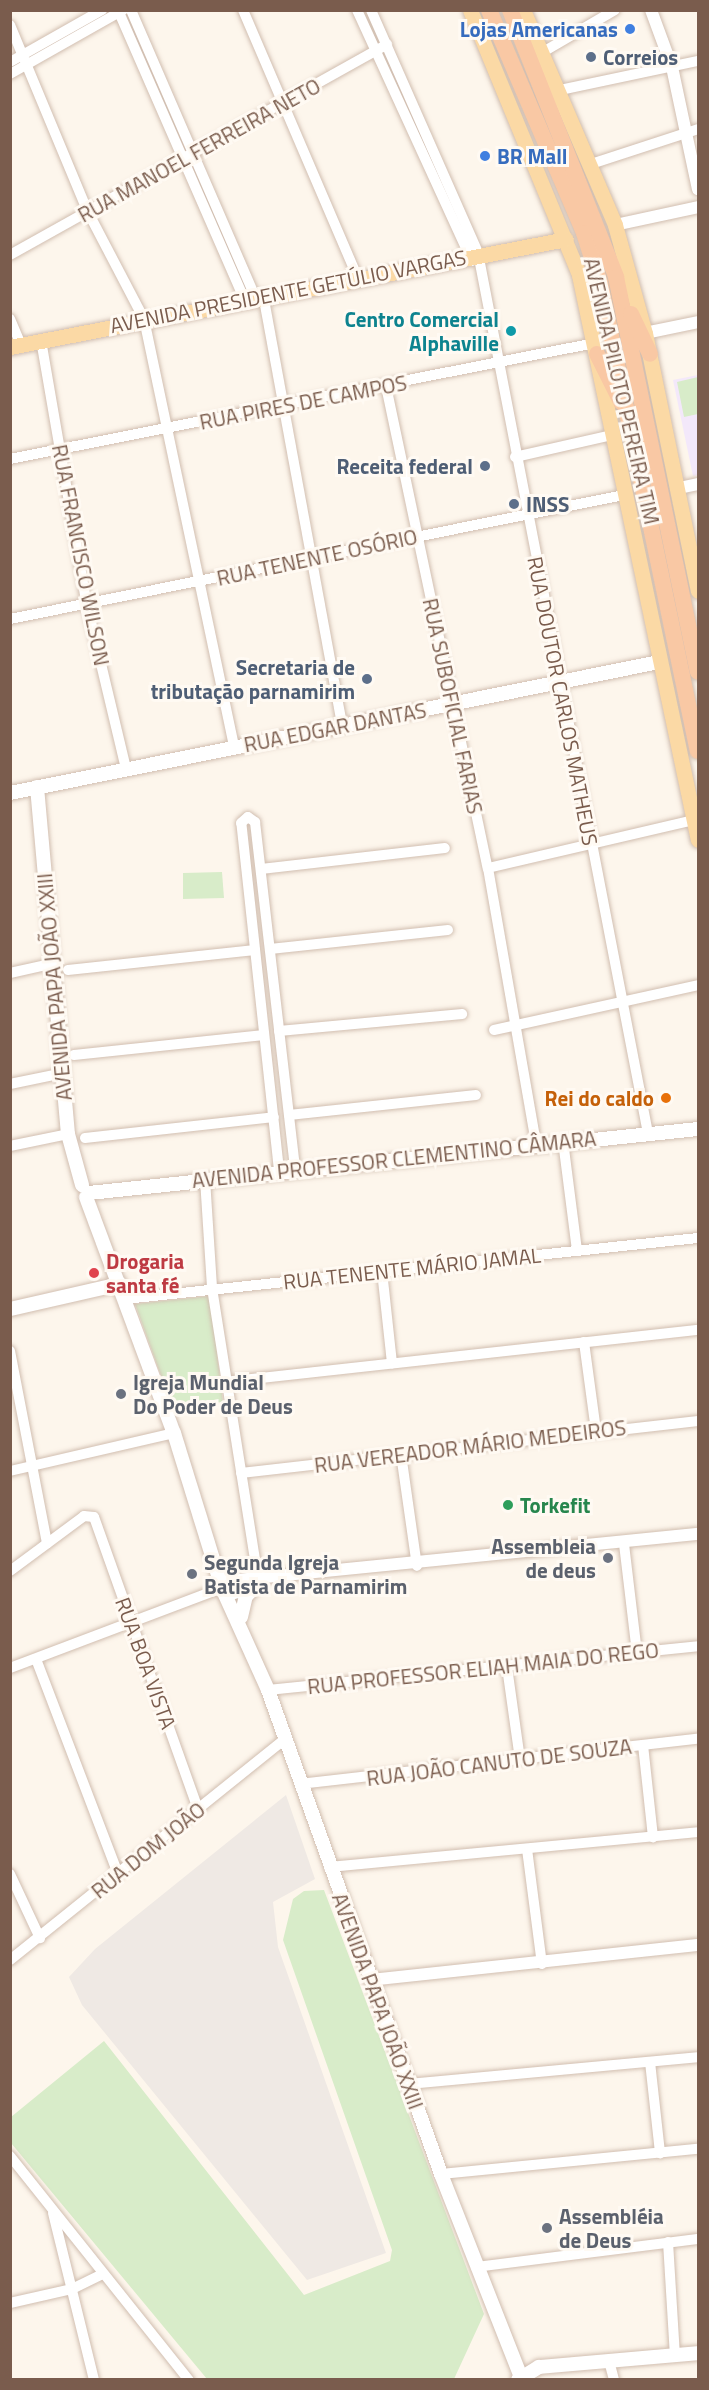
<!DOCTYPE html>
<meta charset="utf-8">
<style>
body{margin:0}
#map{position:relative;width:709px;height:2390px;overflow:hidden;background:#fdf6ec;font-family:"Titillium Web",sans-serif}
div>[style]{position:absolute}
.industrial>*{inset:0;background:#efe9e4}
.education>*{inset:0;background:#f3e8fa}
.green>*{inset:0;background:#d8ecc9}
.roads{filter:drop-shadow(0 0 2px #d1beb0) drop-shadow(0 0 2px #d1beb0)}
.minor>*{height:10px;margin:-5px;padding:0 5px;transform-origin:5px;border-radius:5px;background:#fff}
.tertiary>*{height:12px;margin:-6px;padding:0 6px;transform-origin:6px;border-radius:6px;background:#fff}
.secondary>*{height:14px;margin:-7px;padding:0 7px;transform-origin:7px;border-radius:7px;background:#fff}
.primary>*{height:15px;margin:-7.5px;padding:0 7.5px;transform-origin:7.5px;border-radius:7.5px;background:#fbd9a5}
.trunk>*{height:16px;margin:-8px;padding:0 8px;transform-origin:8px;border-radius:8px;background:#f9c8a4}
.dots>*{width:16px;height:16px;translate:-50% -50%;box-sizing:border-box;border:3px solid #fffaf3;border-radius:50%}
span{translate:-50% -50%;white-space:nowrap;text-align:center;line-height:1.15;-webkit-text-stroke:6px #fffaf3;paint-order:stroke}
.shop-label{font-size:21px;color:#366cbe;font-weight:700}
.right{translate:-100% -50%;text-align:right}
.left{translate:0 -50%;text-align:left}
.service-label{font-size:21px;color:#4e5e75;font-weight:700}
.street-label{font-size:21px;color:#7a5c4d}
.culture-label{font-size:21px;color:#0d838f;font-weight:700}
.food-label{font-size:21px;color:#c56008;font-weight:700}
.health-label{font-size:21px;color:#be3a42;font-weight:700}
.worship-label{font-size:21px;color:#5b616d;font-weight:700}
.leisure-label{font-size:21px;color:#27864d;font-weight:700}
.frame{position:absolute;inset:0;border:12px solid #7a5c4d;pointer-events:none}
</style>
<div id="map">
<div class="industrial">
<div style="clip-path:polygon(286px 1795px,315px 1879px,273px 1902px,278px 1947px,386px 2253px,307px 2280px,82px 2005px,69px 1977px,95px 1949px)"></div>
</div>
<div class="education">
<div style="clip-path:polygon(698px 375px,698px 475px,693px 476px,673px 380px)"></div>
</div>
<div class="green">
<div style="clip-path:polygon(698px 377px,698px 414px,684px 417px,677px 382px)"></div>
<div style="clip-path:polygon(222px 872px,224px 898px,183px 899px,183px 873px)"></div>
<div style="clip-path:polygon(210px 1296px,223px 1402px,172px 1406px,135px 1304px)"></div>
<div style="clip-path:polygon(324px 1890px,484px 2314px,454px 2379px,207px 2379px,11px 2143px,11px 2117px,104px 2041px,304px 2295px,390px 2261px,392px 2250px,283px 1940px,293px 1899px,304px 1891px)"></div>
</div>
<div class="roads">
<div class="minor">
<div style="left:118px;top:10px;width:314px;rotate:66.4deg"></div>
<div style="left:131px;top:10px;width:312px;rotate:66.6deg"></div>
<div style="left:243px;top:10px;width:289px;rotate:66.8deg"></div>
<div style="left:357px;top:10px;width:276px;rotate:65.4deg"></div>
<div style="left:371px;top:10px;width:266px;rotate:66.2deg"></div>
<div style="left:478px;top:253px;width:896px;rotate:79.07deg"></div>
<div style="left:10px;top:25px;width:203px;rotate:67.4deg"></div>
<div style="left:88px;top:212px;width:121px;rotate:62.4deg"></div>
<div style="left:144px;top:319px;width:437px;rotate:78.1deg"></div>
<div style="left:543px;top:52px;width:83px;rotate:-30.3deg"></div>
<div style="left:10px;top:62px;width:106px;rotate:-29.5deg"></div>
<div style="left:10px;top:74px;width:130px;rotate:-29.5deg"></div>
<div style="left:560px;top:90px;width:141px;rotate:-11.9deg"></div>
<div style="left:591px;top:164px;width:113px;rotate:-18.1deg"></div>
<div style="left:10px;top:255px;width:432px;rotate:-29.2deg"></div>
<div style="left:263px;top:294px;width:439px;rotate:79.6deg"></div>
<div style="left:10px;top:319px;width:28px;rotate:67deg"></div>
<div style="left:41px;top:340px;width:269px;rotate:80.2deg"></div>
<div style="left:87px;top:605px;width:169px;rotate:76.6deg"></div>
<div style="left:386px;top:386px;width:493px;rotate:78.1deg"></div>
<div style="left:488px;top:868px;width:280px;rotate:80.1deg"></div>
<div style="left:515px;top:457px;width:99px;rotate:-12.8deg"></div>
<div style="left:10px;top:459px;width:596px;rotate:-11.22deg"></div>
<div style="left:10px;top:619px;width:626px;rotate:-11.42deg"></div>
<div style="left:488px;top:868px;width:212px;rotate:-13.1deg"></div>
<div style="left:261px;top:869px;width:185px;rotate:-6.5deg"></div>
<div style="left:270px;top:949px;width:179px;rotate:-6.1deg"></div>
<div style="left:68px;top:970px;width:188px;rotate:-6.1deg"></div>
<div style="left:10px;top:973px;width:42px;rotate:-12.4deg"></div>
<div style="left:494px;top:1030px;width:209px;rotate:-12.4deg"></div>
<div style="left:279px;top:1031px;width:184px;rotate:-5.3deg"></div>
<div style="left:74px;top:1055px;width:191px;rotate:-6deg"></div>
<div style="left:10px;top:1084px;width:54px;rotate:-11.7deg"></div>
<div style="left:289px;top:1115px;width:188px;rotate:-6.1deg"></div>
<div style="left:85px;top:1138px;width:190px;rotate:-6.3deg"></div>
<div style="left:563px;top:1141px;width:111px;rotate:82.7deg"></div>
<div style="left:10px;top:1146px;width:59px;rotate:-11.7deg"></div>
<div style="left:279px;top:1170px;width:349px;rotate:-96.2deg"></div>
<div style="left:241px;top:823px;width:9px;rotate:-41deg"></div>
<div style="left:248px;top:817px;width:9px;rotate:36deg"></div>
<div style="left:255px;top:822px;width:349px;rotate:83.4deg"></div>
<div style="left:205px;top:1179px;width:109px;rotate:86.3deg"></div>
<div style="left:212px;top:1288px;width:296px;rotate:81deg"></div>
<div style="left:382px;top:1271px;width:93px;rotate:83.8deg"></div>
<div style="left:125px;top:1299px;width:576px;rotate:-6.08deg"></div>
<div style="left:584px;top:1342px;width:90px;rotate:82.3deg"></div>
<div style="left:10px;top:1351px;width:196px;rotate:79.1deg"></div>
<div style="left:225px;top:1382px;width:476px;rotate:-6.3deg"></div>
<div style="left:401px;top:1454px;width:113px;rotate:81.9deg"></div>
<div style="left:10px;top:1471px;width:168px;rotate:-13deg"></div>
<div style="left:241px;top:1473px;width:460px;rotate:-6.5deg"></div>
<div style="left:624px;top:1544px;width:110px;rotate:83.2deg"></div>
<div style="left:10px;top:1571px;width:92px;rotate:-36.6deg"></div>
<div style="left:84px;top:1516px;width:10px;rotate:6deg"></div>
<div style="left:94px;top:1517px;width:310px;rotate:70.4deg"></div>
<div style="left:36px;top:1659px;width:230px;rotate:69.1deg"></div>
<div style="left:507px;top:1667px;width:93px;rotate:82deg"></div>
<div style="left:10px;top:1668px;width:227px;rotate:-20.7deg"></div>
<div style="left:268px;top:1690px;width:432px;rotate:-5.8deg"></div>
<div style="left:643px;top:1745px;width:93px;rotate:83.8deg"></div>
<div style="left:300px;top:1784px;width:401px;rotate:-6.5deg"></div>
<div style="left:527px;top:1849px;width:116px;rotate:82.6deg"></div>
<div style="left:329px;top:1867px;width:371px;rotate:-5.4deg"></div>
<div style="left:10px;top:1874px;width:71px;rotate:64.9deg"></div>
<div style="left:10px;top:1960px;width:353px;rotate:-38.8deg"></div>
<div style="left:650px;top:2062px;width:92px;rotate:83.7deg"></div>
<div style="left:408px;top:2084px;width:291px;rotate:-5.3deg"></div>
<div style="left:10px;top:2156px;width:287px;rotate:51.4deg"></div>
<div style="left:441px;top:2174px;width:258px;rotate:-5.6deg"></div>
<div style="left:53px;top:2213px;width:172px;rotate:76.2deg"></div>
<div style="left:668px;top:2242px;width:113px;rotate:86.5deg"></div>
<div style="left:476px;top:2267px;width:224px;rotate:-7.2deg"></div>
<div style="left:10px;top:2303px;width:64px;rotate:-12.7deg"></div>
<div style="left:72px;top:2289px;width:34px;rotate:-26deg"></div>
<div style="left:609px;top:2361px;width:20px;rotate:75deg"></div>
</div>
<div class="tertiary">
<div style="left:651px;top:10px;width:61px;rotate:69.8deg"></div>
<div style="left:672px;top:67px;width:125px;rotate:78deg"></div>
<div style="left:615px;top:225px;width:85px;rotate:-12.2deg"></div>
<div style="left:645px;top:333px;width:54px;rotate:-11.7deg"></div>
<div style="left:679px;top:488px;width:19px;rotate:-12deg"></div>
<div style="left:236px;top:1580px;width:464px;rotate:-5.7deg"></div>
<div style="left:370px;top:1980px;width:330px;rotate:-6.1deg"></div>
</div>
<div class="secondary">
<div style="left:37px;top:787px;width:348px;rotate:84.9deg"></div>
<div style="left:68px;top:1134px;width:53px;rotate:74.6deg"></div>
<div style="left:10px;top:793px;width:662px;rotate:-11.41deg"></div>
<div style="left:89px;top:1193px;width:612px;rotate:-6deg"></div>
<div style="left:86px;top:1197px;width:252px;rotate:69.6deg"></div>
<div style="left:174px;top:1433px;width:162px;rotate:72.8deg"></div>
<div style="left:222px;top:1588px;width:112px;rotate:65.7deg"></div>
<div style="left:268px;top:1690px;width:514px;rotate:70.33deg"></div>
<div style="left:441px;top:2174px;width:221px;rotate:68.5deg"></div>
<div style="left:10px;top:1309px;width:113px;rotate:-12.8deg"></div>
<div style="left:223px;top:1581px;width:14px;rotate:4deg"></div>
<div style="left:237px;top:1582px;width:9px;rotate:90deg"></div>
<div style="left:237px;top:1591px;width:9px;rotate:162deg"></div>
<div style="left:241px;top:1617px;width:22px;rotate:-77deg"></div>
<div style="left:246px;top:1596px;width:23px;rotate:-45deg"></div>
<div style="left:518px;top:2380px;width:25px;rotate:-32deg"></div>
<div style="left:539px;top:2367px;width:160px;rotate:-5deg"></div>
</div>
<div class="primary">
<div style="left:470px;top:10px;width:287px;rotate:67.6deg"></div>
<div style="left:579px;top:275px;width:577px;rotate:78.11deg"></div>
<div style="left:523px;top:10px;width:234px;rotate:66.8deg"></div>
<div style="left:615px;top:225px;width:112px;rotate:74.5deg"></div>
<div style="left:645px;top:333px;width:263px;rotate:78.4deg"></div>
<div style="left:10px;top:347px;width:566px;rotate:-10.99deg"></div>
</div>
<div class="trunk">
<div style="left:489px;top:10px;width:242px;rotate:66.9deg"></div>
<div style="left:584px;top:233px;width:52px;rotate:72.3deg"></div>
<div style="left:600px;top:283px;width:478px;rotate:78.2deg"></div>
<div style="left:510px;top:10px;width:287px;rotate:68.3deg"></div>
<div style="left:616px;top:277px;width:403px;rotate:78.3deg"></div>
<div style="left:631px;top:314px;width:44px;rotate:64.6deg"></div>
<div style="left:597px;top:354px;width:54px;rotate:63.4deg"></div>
</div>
</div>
<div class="dots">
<div style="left:630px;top:29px;background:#3f7fe0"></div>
<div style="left:591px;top:57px;background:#5c6f8a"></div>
<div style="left:485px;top:156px;background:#3f7fe0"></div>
<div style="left:511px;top:331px;background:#0f9aa8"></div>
<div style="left:485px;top:466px;background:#5c6f8a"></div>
<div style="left:514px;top:504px;background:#5c6f8a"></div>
<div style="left:367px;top:679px;background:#5c6f8a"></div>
<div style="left:666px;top:1098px;background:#e8710a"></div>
<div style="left:94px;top:1273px;background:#e0444e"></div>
<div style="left:121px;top:1394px;background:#6b7280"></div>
<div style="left:508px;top:1505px;background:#2e9e5b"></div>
<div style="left:608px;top:1558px;background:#6b7280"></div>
<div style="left:192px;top:1574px;background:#6b7280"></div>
<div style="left:547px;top:2228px;background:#6b7280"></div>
</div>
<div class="shop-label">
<span class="right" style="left:618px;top:29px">Lojas Americanas</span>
<span class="left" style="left:497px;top:156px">BR Mall</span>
</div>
<div class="service-label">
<span class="left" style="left:603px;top:57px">Correios</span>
<span class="right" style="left:473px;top:466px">Receita federal</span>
<span class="left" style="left:526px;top:504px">INSS</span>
<span class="right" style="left:355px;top:679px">Secretaria de<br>tributação parnamirim</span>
</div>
<div class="street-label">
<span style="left:199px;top:150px;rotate:-29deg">RUA MANOEL FERREIRA NETO</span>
<span style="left:288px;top:291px;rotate:-11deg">AVENIDA PRESIDENTE GETÚLIO VARGAS</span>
<span style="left:622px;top:391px;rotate:77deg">AVENIDA PILOTO PEREIRA TIM</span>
<span style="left:303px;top:402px;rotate:-11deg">RUA PIRES DE CAMPOS</span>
<span style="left:81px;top:555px;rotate:79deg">RUA FRANCISCO WILSON</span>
<span style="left:317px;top:557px;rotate:-12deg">RUA TENENTE OSÓRIO</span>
<span style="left:563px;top:701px;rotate:79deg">RUA DOUTOR CARLOS MATHEUS</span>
<span style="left:453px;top:706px;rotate:78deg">RUA SUBOFICIAL FARIAS</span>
<span style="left:335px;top:727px;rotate:-11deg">RUA EDGAR DANTAS</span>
<span style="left:54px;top:987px;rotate:-95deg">AVENIDA PAPA JOÃO XXIII</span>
<span style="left:394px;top:1159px;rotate:-6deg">AVENIDA PROFESSOR CLEMENTINO CÂMARA</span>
<span style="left:412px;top:1268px;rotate:-6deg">RUA TENENTE MÁRIO JAMAL</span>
<span style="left:470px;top:1446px;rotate:-7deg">RUA VEREADOR MÁRIO MEDEIROS</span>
<span style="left:146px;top:1663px;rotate:70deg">RUA BOA VISTA</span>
<span style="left:483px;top:1668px;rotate:-6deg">RUA PROFESSOR ELIAH MAIA DO REGO</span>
<span style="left:499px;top:1762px;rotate:-7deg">RUA JOÃO CANUTO DE SOUZA</span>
<span style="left:148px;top:1850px;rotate:-39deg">RUA DOM JOÃO</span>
<span style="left:378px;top:2001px;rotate:70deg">AVENIDA PAPA JOÃO XXIII</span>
</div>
<div class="culture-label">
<span class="right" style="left:499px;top:331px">Centro Comercial<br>Alphaville</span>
</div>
<div class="food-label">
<span class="right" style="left:654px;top:1098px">Rei do caldo</span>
</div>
<div class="health-label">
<span class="left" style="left:106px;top:1273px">Drogaria<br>santa fé</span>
</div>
<div class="worship-label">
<span class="left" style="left:133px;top:1394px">Igreja Mundial<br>Do Poder de Deus</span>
<span class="right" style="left:596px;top:1558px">Assembleia<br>de deus</span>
<span class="left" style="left:204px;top:1574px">Segunda Igreja<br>Batista de Parnamirim</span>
<span class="left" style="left:559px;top:2228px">Assembléia<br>de Deus</span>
</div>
<div class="leisure-label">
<span class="left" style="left:520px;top:1505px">Torkefit</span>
</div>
<div class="frame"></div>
</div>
